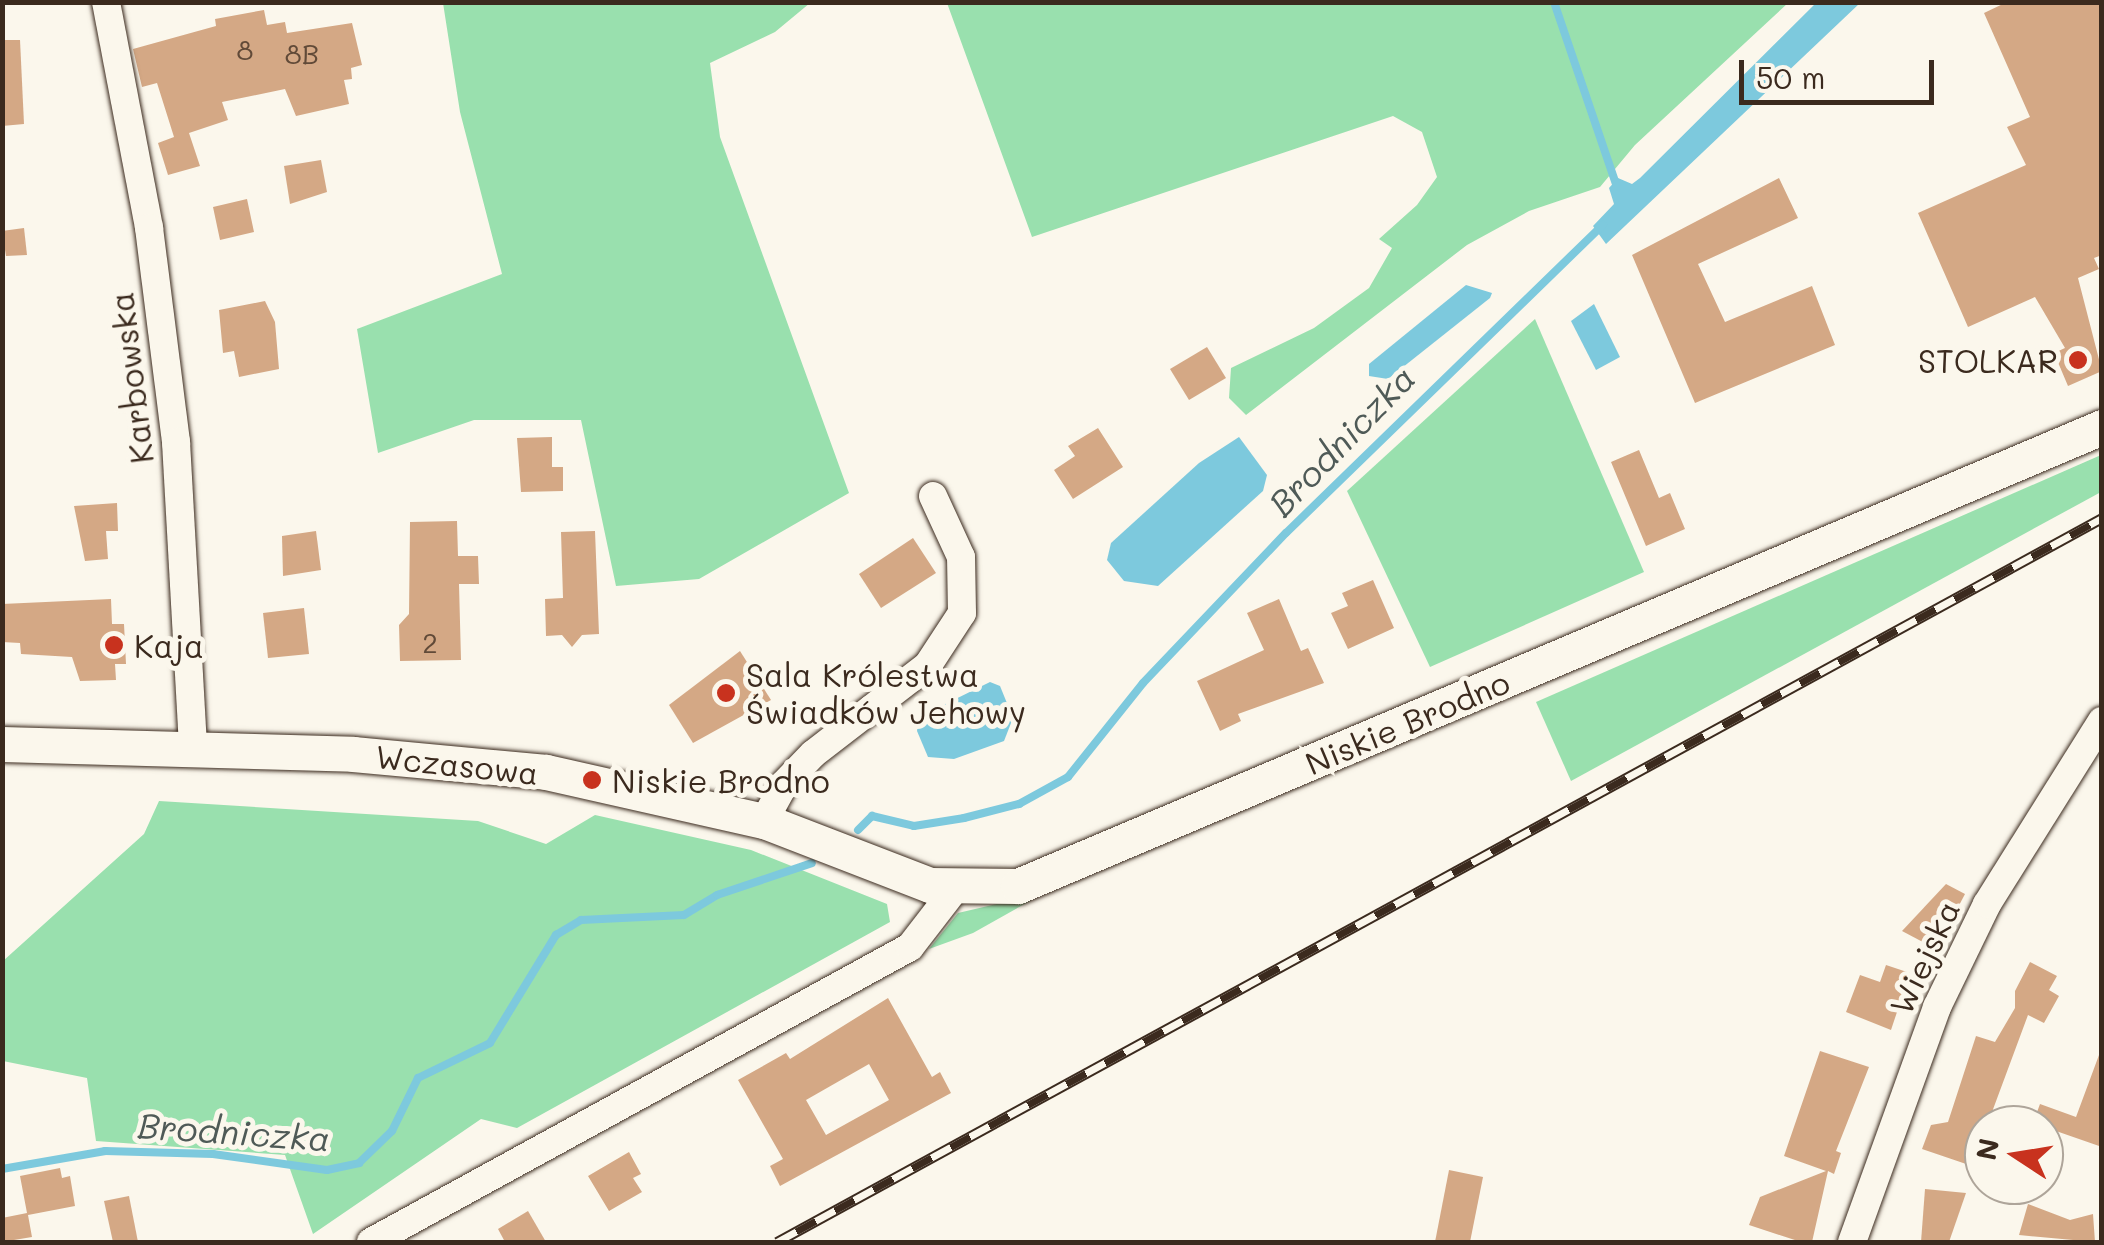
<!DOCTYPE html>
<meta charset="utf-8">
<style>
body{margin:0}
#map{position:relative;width:2104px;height:1245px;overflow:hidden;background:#fbf7ec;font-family:Mali,sans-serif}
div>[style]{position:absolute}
.green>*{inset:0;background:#99e0ae}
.water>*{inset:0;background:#7dc9dd}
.stream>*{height:8px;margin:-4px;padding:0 4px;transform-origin:4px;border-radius:4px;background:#7dc9dd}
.building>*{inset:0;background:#d4a885}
.roads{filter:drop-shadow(0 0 2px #3b2a1e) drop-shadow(0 0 2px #3b2a1e)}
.minor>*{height:28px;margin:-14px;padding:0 14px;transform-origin:14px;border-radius:14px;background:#fbf7ec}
.tertiary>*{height:35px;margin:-17.5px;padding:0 17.5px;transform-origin:17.5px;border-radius:17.5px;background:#fbf7ec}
.rail>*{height:11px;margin-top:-5.5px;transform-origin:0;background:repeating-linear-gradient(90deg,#fbf7ec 0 22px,#3b2a1e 0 44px);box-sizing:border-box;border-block:2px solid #3b2a1e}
.dots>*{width:28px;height:28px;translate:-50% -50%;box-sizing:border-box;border:5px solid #fbf7ec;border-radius:50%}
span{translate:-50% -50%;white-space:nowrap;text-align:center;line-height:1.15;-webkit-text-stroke:10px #fbf7ec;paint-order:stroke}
.number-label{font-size:28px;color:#614a38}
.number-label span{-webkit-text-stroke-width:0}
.poi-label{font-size:32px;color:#3b2a1e}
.right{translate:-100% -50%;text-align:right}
.left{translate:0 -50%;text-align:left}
.street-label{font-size:32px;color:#3b2a1e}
.water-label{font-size:35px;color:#4f5a57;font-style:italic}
.frame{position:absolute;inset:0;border:5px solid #3b2a1e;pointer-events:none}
.north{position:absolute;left:1964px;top:1105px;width:100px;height:100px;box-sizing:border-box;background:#fbf7ec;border:2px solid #aea59a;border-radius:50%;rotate:282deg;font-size:28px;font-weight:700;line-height:40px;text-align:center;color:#3b2a1e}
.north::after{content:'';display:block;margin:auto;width:35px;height:45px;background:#c8321e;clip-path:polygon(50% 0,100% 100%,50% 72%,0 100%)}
.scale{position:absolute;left:1739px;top:60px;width:195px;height:45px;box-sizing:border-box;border:5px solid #3b2a1e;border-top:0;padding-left:12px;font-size:30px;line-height:35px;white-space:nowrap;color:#3b2a1e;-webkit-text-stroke:8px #fbf7ec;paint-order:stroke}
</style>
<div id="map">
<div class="green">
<div style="clip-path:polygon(443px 3px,810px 3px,775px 32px,710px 63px,720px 137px,849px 493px,699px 579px,616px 586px,581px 420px,474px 420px,378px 453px,357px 329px,502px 274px,460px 112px)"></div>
<div style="clip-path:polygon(1519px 3px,1788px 3px,1635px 145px,1600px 187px,1529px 211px,1467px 245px,1246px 415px,1229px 398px,1231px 368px,1314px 328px,1369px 288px,1392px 248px,1379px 239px,1417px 205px,1437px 177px,1422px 132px,1393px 116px,1032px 237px,947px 3px)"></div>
<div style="clip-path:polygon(1535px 319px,1644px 572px,1430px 667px,1347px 491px)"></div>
<div style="clip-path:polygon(2101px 455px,2101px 492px,1571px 781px,1536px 702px)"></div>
<div style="clip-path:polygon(159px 801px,478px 821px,546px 844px,595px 815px,751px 850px,887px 904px,890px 922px,517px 1128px,481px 1119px,313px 1234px,285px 1155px,96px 1141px,87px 1078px,3px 1061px,3px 961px,144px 834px)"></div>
<div style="clip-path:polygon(1044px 893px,973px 933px,929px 949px,958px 913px)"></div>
</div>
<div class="water">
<div style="clip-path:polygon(1816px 3px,1860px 3px,1606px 244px,1593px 226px,1614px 204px,1609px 188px,1618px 178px,1632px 184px,1640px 178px)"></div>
<div style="clip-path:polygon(1466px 285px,1492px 293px,1490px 298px,1388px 379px,1369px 376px,1369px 364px)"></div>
<div style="clip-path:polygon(1594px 304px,1620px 357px,1596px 370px,1571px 321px)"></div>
<div style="clip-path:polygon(1239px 437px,1267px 475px,1263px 491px,1158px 586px,1124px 581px,1107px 560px,1111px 543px,1199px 463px)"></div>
<div style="clip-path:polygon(990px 682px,1000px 686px,1013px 718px,1004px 741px,954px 759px,928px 757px,917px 731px,919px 717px)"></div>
</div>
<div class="stream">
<div style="left:1554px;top:2px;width:195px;rotate:71.2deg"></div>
<div style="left:858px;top:830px;width:20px;rotate:-45deg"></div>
<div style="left:872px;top:816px;width:43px;rotate:13.4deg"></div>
<div style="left:914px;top:826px;width:51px;rotate:-9.1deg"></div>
<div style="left:964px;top:818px;width:57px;rotate:-14.3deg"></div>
<div style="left:1019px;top:804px;width:56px;rotate:-28.9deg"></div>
<div style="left:1068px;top:777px;width:120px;rotate:-51.4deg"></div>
<div style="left:1143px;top:683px;width:207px;rotate:-46.4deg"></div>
<div style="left:1286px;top:533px;width:442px;rotate:-44.2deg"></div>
<div style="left:2px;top:1169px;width:105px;rotate:-9.9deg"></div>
<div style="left:105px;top:1151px;width:108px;rotate:1.6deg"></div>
<div style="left:213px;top:1154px;width:115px;rotate:8deg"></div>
<div style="left:327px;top:1170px;width:33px;rotate:-12deg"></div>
<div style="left:359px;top:1163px;width:46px;rotate:-44.1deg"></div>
<div style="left:392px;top:1131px;width:59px;rotate:-63.9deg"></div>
<div style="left:418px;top:1078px;width:80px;rotate:-25.9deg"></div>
<div style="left:490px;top:1043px;width:127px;rotate:-58.6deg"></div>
<div style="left:556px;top:935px;width:29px;rotate:-31deg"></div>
<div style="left:581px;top:920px;width:103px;rotate:-2.8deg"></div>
<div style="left:684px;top:915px;width:39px;rotate:-31deg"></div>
<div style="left:717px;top:895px;width:100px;rotate:-18.6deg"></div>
</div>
<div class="building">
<div style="clip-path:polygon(2007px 2px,2102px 2px,2102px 255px,2094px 258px,2099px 269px,2078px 278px,2102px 371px,2068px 386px,2054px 353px,2065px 348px,2035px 297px,1968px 327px,1918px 213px,2026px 165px,2007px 127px,2030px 117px,1984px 13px)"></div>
<div style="clip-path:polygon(264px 10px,267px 25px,285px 22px,287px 33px,352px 23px,362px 65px,351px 68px,352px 79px,344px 80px,349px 104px,296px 116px,285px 89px,222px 102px,228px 120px,189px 133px,200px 166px,168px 175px,158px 143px,174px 137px,157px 83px,142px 87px,133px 49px,216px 26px,215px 19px)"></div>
<div style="clip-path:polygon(2px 40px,20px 40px,24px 124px,2px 126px)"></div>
<div style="clip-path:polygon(321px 160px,327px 192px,290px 204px,284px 166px)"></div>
<div style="clip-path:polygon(1779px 178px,1798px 218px,1698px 264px,1725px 322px,1812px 286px,1835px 345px,1695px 403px,1632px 255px)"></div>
<div style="clip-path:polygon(247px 199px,254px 232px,220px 240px,213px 207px)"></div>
<div style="clip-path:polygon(24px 228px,27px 255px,6px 256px,2px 231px)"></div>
<div style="clip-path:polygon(265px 301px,275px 322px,279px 369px,239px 377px,234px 351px,223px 353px,219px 310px)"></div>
<div style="clip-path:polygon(1207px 347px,1226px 378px,1189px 400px,1170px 369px)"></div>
<div style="clip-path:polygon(1098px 428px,1123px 467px,1073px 499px,1054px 470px,1075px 456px,1068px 446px)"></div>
<div style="clip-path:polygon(552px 437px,552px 467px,563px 467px,563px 491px,521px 492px,517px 438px)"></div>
<div style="clip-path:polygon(1639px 450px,1659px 498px,1670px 493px,1685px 529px,1646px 546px,1611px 462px)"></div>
<div style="clip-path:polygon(117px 503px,118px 531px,106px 531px,108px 559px,85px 561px,74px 506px)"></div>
<div style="clip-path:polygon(457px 521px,458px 556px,478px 556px,479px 584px,459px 584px,461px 660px,400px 661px,399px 625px,409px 614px,410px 522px)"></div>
<div style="clip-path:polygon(316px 531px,321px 570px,283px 576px,282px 536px)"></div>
<div style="clip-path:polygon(595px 531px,599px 634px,582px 635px,572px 647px,562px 635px,546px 636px,545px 599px,563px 598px,561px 532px)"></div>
<div style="clip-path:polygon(913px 538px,936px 573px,881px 608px,859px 574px)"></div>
<div style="clip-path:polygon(1373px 580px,1394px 628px,1348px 649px,1331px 613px,1348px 606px,1342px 593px)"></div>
<div style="clip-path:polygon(111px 599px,112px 624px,124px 624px,126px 664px,115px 664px,116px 680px,80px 681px,72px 657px,21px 654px,20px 643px,2px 642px,2px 604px)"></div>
<div style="clip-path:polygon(1279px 599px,1301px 651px,1308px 648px,1324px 683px,1238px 714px,1241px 721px,1220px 731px,1197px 681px,1264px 650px,1247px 613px)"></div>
<div style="clip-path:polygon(304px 608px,309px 654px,268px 658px,263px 613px)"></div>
<div style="clip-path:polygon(740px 651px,771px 700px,693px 743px,669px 705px)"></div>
<div style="clip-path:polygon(1946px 884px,1965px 894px,1936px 949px,1902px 931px)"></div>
<div style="clip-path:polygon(2030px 962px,2057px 976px,2049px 990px,2059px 996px,2044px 1023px,2028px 1015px,1972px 1166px,1922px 1149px,1931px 1125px,1948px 1122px,1976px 1036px,1995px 1042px,2015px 1008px,2015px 991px)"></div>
<div style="clip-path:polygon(1886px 965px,1910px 973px,1891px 1030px,1846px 1012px,1860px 975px,1880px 982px)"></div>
<div style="clip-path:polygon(evenodd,888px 998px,932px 1077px,940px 1072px,951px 1093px,780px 1186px,770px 1166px,783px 1159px,738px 1080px,786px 1053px,790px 1059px,888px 998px,869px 1064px,889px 1100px,826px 1135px,806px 1100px,869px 1064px)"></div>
<div style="clip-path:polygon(1820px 1051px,1869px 1067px,1836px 1151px,1841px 1153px,1834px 1174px,1828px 1171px,1812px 1242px,1801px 1242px,1749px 1225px,1760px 1197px,1826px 1171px,1784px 1156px)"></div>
<div style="clip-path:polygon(2099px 1055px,2102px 1147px,2033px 1123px,2040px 1104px,2076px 1117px)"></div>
<div style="clip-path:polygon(629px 1152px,641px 1174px,633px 1178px,642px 1192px,609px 1211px,588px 1176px)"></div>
<div style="clip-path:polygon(60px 1168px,62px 1178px,70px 1176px,75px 1206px,28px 1215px,32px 1237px,2px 1242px,2px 1218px,27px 1213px,20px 1176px)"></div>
<div style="clip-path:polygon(1449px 1170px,1483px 1177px,1470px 1242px,1435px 1242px)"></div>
<div style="clip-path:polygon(1925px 1189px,1966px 1193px,1949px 1242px,1921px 1242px)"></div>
<div style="clip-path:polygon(129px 1196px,138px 1242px,113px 1242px,104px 1201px)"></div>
<div style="clip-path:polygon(2028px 1204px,2070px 1220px,2093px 1214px,2095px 1242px,2019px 1235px)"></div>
<div style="clip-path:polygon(528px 1211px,546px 1242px,505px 1242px,498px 1229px)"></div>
</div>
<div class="roads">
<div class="minor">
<div style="left:106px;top:2px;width:230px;rotate:79.2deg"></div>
<div style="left:149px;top:228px;width:216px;rotate:82.8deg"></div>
<div style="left:176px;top:442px;width:307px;rotate:86.8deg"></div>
<div style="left:764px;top:821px;width:43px;rotate:-61.1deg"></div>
<div style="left:785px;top:783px;width:40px;rotate:-46deg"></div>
<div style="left:813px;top:754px;width:145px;rotate:-37.7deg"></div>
<div style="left:928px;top:665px;width:62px;rotate:-56.8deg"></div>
<div style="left:962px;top:613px;width:56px;rotate:-91deg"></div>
<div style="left:961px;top:557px;width:67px;rotate:-114.7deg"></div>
<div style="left:371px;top:1242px;width:614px;rotate:-28.69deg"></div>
<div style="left:910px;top:947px;width:72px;rotate:-52.3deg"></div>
<div style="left:1852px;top:1242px;width:250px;rotate:-70.1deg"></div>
<div style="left:1937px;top:1007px;width:114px;rotate:-64.1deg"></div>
<div style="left:1987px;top:904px;width:216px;rotate:-57.9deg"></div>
</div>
<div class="tertiary">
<div style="left:2px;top:744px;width:351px;rotate:1.6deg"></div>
<div style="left:353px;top:754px;width:194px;rotate:5.3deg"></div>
<div style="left:546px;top:772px;width:223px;rotate:12.7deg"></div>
<div style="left:764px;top:821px;width:178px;rotate:21.1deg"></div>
<div style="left:930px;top:885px;width:88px;rotate:0.7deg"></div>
<div style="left:1018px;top:886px;width:1177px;rotate:-22.95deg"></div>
</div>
</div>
<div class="rail">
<div style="left:777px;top:1242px;width:1510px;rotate:-28.65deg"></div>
</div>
<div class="dots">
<div style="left:2078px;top:360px;background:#c8321e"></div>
<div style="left:114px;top:645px;background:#c8321e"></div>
<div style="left:726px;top:693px;background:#c8321e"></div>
<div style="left:592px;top:780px;background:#c8321e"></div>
</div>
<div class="number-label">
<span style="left:245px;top:49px">8</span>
<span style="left:302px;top:53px">8B</span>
<span style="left:430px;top:642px">2</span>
</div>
<div class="poi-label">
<span class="right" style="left:2058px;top:360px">STOLKAR</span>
<span class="left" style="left:134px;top:645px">Kaja</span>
<span class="left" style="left:746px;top:693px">Sala Królestwa<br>Świadków Jehowy</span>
<span class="left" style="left:612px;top:780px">Niskie Brodno</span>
</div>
<div class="street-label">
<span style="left:131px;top:378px;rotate:-97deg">Karbowska</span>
<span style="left:1407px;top:722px;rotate:-23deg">Niskie Brodno</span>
<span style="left:457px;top:764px;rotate:6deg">Wczasowa</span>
<span style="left:1924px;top:957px;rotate:-65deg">Wiejska</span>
</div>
<div class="water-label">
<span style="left:1341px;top:440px;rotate:-46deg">Brodniczka</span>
<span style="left:234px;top:1131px;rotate:4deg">Brodniczka</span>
</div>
<div class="frame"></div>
<div class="north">N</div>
<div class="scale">50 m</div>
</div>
